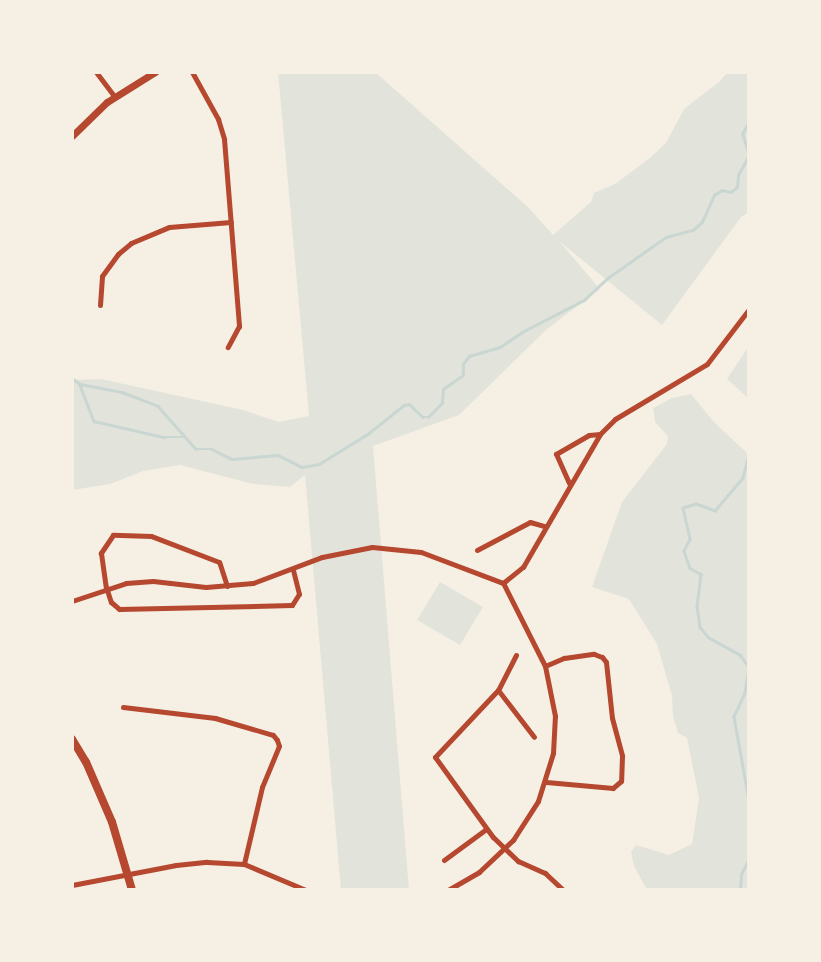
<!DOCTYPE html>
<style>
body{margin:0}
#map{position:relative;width:821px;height:962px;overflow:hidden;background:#f6efe4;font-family:"Source Sans 3",sans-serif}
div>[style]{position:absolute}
.green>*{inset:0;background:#e2e4dc}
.stream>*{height:2.5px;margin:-1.25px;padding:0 1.25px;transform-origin:1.25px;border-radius:1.25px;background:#c9d6d2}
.minor>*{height:5px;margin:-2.5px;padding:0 2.5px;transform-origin:2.5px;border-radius:2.5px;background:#b5482f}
.tertiary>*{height:7px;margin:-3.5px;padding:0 3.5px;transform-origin:3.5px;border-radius:3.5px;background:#b5482f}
.secondary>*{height:8px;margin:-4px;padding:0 4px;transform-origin:4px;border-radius:4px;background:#b5482f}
span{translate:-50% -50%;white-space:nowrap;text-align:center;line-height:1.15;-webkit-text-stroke:7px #f6efe4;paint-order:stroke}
.frame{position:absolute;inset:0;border:74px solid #f6efe4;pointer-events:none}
</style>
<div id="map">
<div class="green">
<div style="clip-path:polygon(278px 72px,375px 72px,529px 208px,553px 235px,591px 202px,594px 193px,615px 184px,650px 158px,666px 143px,684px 109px,719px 82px,728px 72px,749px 72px,749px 212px,741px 217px,662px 325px,559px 241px,600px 289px,547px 329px,459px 415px,373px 446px,409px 890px,341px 890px,305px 475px,290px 487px,253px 484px,180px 465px,143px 471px,110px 484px,72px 490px,72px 380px,101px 379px,243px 410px,279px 422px,309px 416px)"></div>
<div style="clip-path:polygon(749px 346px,749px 399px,727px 379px)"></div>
<div style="clip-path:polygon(691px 394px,714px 422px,749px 455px,749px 890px,647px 890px,634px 866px,631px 852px,636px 845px,669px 855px,692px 844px,699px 798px,687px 738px,678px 733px,673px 716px,672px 696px,657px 644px,629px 599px,592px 587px,622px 502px,667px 444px,668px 436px,655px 422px,653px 408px,672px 398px)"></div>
<div style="clip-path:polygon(440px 582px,483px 607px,460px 645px,417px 620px)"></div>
</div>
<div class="stream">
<div style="left:72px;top:378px;width:10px;rotate:37deg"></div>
<div style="left:80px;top:384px;width:43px;rotate:10.8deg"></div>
<div style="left:122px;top:392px;width:39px;rotate:21deg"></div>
<div style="left:158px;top:406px;width:57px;rotate:48.5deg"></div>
<div style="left:196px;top:449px;width:16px"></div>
<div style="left:212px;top:449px;width:22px;rotate:27deg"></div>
<div style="left:232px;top:459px;width:46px;rotate:-5deg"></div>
<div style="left:278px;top:455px;width:27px;rotate:27deg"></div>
<div style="left:302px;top:467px;width:17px;rotate:-10deg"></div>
<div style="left:319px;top:464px;width:59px;rotate:-31.8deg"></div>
<div style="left:369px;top:433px;width:45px;rotate:-38.7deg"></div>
<div style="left:404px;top:405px;width:5px;rotate:-11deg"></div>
<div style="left:409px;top:404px;width:19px;rotate:43deg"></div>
<div style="left:423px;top:417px;width:5px"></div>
<div style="left:428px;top:417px;width:20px;rotate:-45deg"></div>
<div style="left:442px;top:403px;width:14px;rotate:-86deg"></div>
<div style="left:443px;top:389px;width:24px;rotate:-35deg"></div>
<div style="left:463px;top:375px;width:11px;rotate:-90deg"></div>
<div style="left:463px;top:364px;width:10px;rotate:-53deg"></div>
<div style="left:469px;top:356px;width:32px;rotate:-16deg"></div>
<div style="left:500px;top:347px;width:27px;rotate:-34deg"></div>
<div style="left:522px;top:332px;width:70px;rotate:-27.3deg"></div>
<div style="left:584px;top:300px;width:34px;rotate:-43deg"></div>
<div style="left:609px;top:277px;width:70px;rotate:-35.1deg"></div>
<div style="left:666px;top:237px;width:28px;rotate:-15deg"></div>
<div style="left:693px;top:230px;width:12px;rotate:-42deg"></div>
<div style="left:702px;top:222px;width:30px;rotate:-66deg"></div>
<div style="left:714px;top:195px;width:9px;rotate:-32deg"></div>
<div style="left:722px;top:190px;width:9px;rotate:13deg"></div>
<div style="left:731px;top:192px;width:8px;rotate:-40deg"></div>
<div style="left:737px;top:187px;width:12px;rotate:-85deg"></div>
<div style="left:738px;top:175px;width:23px;rotate:-61deg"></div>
<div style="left:749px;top:155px;width:22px;rotate:-108deg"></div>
<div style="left:742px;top:134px;width:14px;rotate:-60deg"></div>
<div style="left:80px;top:385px;width:39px;rotate:69deg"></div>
<div style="left:94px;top:421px;width:72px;rotate:12.9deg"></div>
<div style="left:164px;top:437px;width:19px"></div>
<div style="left:749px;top:455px;width:24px;rotate:105deg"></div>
<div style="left:743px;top:478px;width:43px;rotate:130.3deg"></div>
<div style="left:715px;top:511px;width:20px;rotate:-160deg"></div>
<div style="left:696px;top:504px;width:14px;rotate:163deg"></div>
<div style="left:683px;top:508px;width:32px;rotate:77deg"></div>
<div style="left:690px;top:539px;width:13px;rotate:117deg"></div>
<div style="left:684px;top:551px;width:18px;rotate:71deg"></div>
<div style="left:690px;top:568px;width:13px;rotate:29deg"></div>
<div style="left:701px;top:574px;width:32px;rotate:97deg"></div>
<div style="left:697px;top:606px;width:21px;rotate:82deg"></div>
<div style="left:700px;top:627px;width:13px;rotate:51deg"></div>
<div style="left:708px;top:637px;width:37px;rotate:29deg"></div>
<div style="left:740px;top:655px;width:15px;rotate:53deg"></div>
<div style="left:749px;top:667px;width:26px;rotate:99deg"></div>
<div style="left:745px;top:693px;width:26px;rotate:115deg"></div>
<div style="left:734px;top:717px;width:84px;rotate:79.8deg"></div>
<div style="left:740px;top:890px;width:16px;rotate:-86deg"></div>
<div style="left:741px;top:874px;width:17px;rotate:-62deg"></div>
</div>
<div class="minor">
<div style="left:96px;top:72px;width:31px;rotate:53deg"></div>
<div style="left:192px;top:72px;width:54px;rotate:61deg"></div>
<div style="left:218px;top:119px;width:21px;rotate:73deg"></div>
<div style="left:224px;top:139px;width:188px;rotate:85.4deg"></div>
<div style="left:239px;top:326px;width:24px;rotate:118deg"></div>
<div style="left:100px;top:305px;width:29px;rotate:-86deg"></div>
<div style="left:102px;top:276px;width:27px;rotate:-54deg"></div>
<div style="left:118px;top:254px;width:17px;rotate:-40deg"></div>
<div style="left:131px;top:243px;width:41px;rotate:-22.8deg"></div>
<div style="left:169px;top:227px;width:62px;rotate:-4.6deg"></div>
<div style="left:569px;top:483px;width:32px;rotate:-114deg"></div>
<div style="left:556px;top:454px;width:38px;rotate:-30deg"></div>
<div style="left:589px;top:435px;width:11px;rotate:-5deg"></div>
<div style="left:477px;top:550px;width:60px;rotate:-27.8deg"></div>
<div style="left:530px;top:522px;width:15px;rotate:16deg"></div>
<div style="left:503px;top:583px;width:26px;rotate:-39deg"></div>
<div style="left:523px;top:567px;width:154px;rotate:-59.9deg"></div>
<div style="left:600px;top:434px;width:21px;rotate:-45deg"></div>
<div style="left:615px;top:419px;width:107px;rotate:-30.9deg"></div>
<div style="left:707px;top:364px;width:69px;rotate:-52.6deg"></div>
<div style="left:227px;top:586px;width:25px;rotate:-108deg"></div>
<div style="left:219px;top:562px;width:73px;rotate:-159.1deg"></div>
<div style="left:151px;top:536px;width:38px;rotate:-178deg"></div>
<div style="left:113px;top:535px;width:22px;rotate:124deg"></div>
<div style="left:101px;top:553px;width:34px;rotate:82deg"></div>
<div style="left:106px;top:587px;width:16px;rotate:72deg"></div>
<div style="left:111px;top:602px;width:11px;rotate:41deg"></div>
<div style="left:119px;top:609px;width:173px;rotate:-1.3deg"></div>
<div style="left:292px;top:605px;width:13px;rotate:-58deg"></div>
<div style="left:299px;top:594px;width:25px;rotate:-104deg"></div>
<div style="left:72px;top:601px;width:57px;rotate:-18.4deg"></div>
<div style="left:126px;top:583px;width:27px;rotate:-4deg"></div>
<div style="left:153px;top:581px;width:53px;rotate:6.5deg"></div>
<div style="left:206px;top:587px;width:47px;rotate:-4.9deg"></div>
<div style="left:253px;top:583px;width:74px;rotate:-20.6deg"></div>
<div style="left:322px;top:557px;width:51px;rotate:-11.3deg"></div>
<div style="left:372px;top:547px;width:49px;rotate:5.8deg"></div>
<div style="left:421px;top:552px;width:88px;rotate:20.7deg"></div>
<div style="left:516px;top:655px;width:39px;rotate:117deg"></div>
<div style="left:498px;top:690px;width:92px;rotate:133.2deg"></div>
<div style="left:435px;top:757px;width:99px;rotate:54.1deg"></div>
<div style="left:493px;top:837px;width:35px;rotate:44deg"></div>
<div style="left:518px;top:861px;width:30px;rotate:24deg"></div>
<div style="left:545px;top:873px;width:25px;rotate:43deg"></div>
<div style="left:545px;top:666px;width:21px;rotate:-23deg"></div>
<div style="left:564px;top:658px;width:30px;rotate:-8deg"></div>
<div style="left:594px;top:654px;width:9px;rotate:21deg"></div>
<div style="left:602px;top:657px;width:6px;rotate:51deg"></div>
<div style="left:606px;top:662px;width:56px;rotate:83.9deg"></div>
<div style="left:612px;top:718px;width:39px;rotate:75deg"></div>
<div style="left:622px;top:756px;width:25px;rotate:92deg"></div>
<div style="left:621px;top:781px;width:11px;rotate:139deg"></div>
<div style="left:613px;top:788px;width:67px;rotate:-174.9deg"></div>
<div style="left:498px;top:690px;width:59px;rotate:52.5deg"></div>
<div style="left:123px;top:707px;width:93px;rotate:6.8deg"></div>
<div style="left:215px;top:718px;width:60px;rotate:16.3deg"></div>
<div style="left:273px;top:735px;width:6px;rotate:51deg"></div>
<div style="left:277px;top:740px;width:6px;rotate:72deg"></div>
<div style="left:279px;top:746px;width:44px;rotate:112.5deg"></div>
<div style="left:262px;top:787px;width:79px;rotate:103.2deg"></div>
<div style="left:444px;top:860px;width:52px;rotate:-36.4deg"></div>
<div style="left:72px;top:885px;width:106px;rotate:-10.9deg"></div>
<div style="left:176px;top:865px;width:31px;rotate:-6deg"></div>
<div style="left:207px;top:862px;width:37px;rotate:3deg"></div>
<div style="left:244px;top:864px;width:67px;rotate:22.8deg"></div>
<div style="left:448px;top:890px;width:36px;rotate:-30deg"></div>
<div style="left:479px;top:872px;width:47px;rotate:-43.3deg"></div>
<div style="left:513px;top:840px;width:46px;rotate:-57.3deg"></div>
<div style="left:538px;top:801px;width:50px;rotate:-72.6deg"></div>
<div style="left:553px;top:753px;width:37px;rotate:-87deg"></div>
<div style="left:555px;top:716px;width:51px;rotate:-101.3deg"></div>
<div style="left:545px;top:666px;width:93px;rotate:-116.8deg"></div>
</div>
<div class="tertiary">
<div style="left:72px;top:136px;width:49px;rotate:-44.2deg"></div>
<div style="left:107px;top:102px;width:57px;rotate:-32deg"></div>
</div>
<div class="secondary">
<div style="left:72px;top:739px;width:27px;rotate:59deg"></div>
<div style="left:86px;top:762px;width:65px;rotate:66.6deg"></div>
<div style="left:112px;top:822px;width:71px;rotate:73.6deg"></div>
</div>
<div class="frame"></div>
</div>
